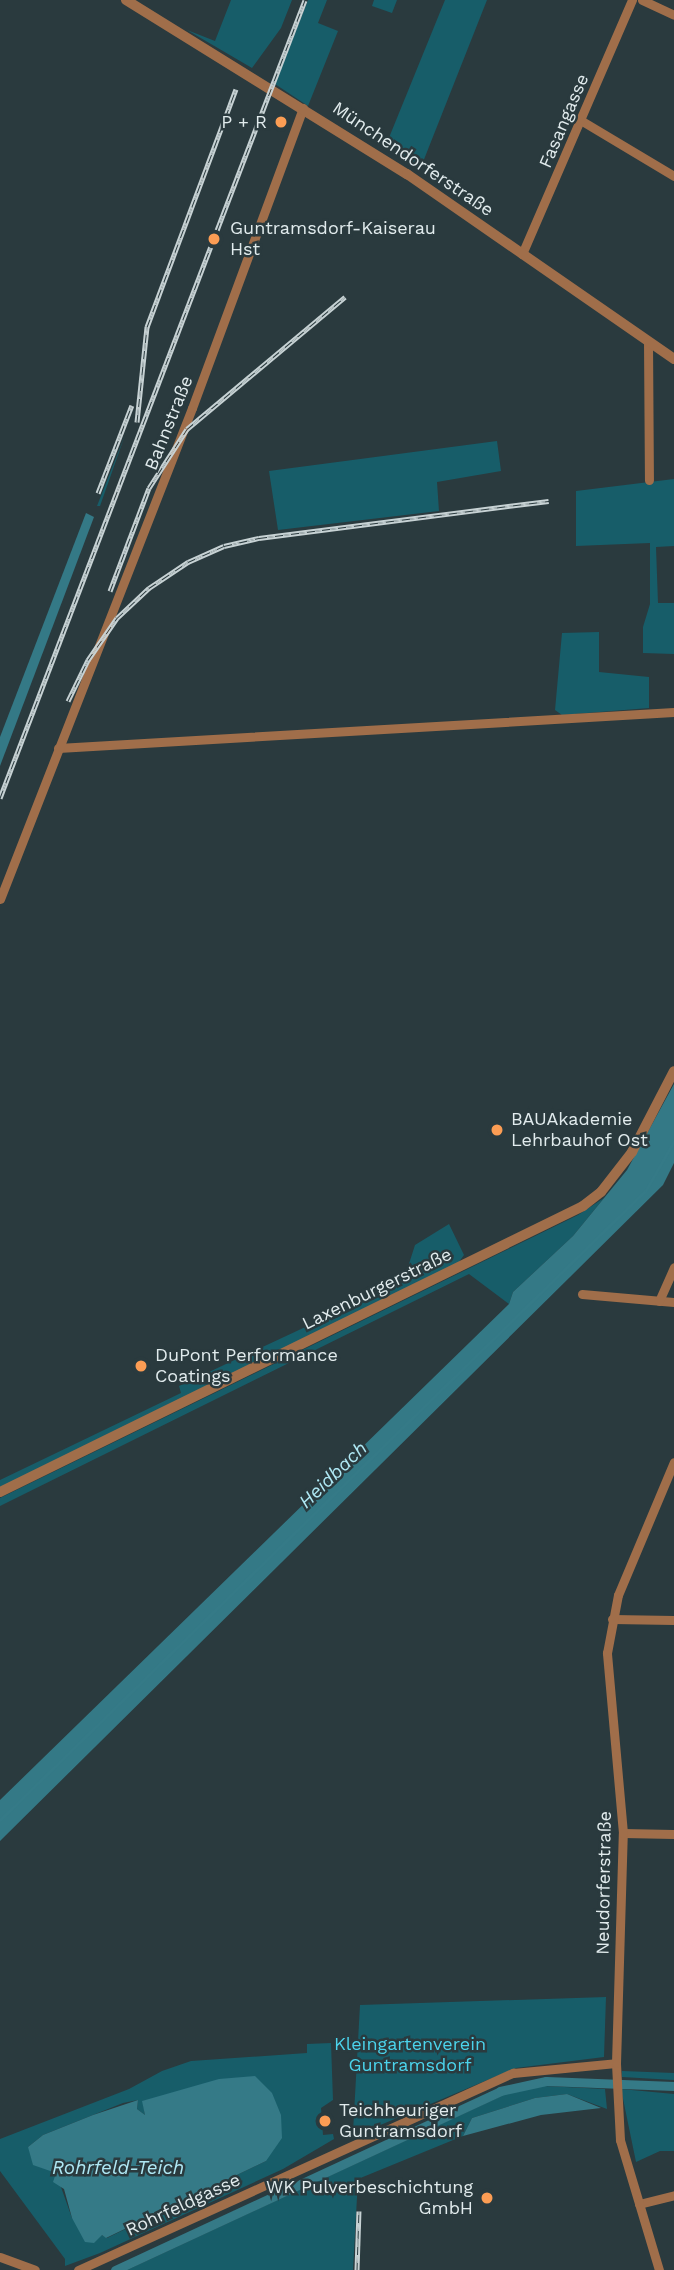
<!DOCTYPE html>
<meta charset="utf-8">
<style>
body{margin:0}
#map{position:relative;width:674px;height:2270px;overflow:hidden;background:#2a3a3e;font-family:"Work Sans",sans-serif}
div>[style]{position:absolute}
.green>*{inset:0;background:#175d69}
.forest>*{inset:0;background:#347986}
.water>*{inset:0;background:#357a87}
.stream>*{height:2.5px;margin:-1.25px;padding:0 1.25px;transform-origin:1.25px;border-radius:1.25px;background:#357a87}
.canal>*{height:9px;margin:-4.5px;padding:0 4.5px;transform-origin:4.5px;border-radius:4.5px;background:#357a87}
.minor>*{height:9px;margin:-4.5px;padding:0 4.5px;transform-origin:4.5px;border-radius:4.5px;background:#a06e4a}
.tertiary>*{height:10px;margin:-5px;padding:0 5px;transform-origin:5px;border-radius:5px;background:#a06e4a}
.rail>*{height:5px;margin-top:-2.5px;transform-origin:0;background:repeating-linear-gradient(90deg,#2a3a3e 0 8px,#c7d2d4 0 16px);box-sizing:border-box;border-block:2px solid #c7d2d4}
.dots>*{width:19px;height:19px;translate:-50% -50%;box-sizing:border-box;border:4px solid #2a3a3e;border-radius:50%}
span{translate:-50% -50%;white-space:nowrap;text-align:center;line-height:1.15;-webkit-text-stroke:5px #2a3a3e;paint-order:stroke}
.street-label{font-size:18px;color:#e1ebed}
.poi-label{font-size:18px;color:#e1ebed}
.right{translate:-100% -50%;text-align:right}
.left{translate:0 -50%;text-align:left}
.park-label{font-size:18px;color:#4bd4ec}
.water-label{font-size:19px;color:#afe8f4;font-style:italic}
</style>
<div id="map">
<div class="green">
<div style="clip-path:polygon(231px 0,292px 0,281px 28px,252px 68px,187px 30px,215px 41px)"></div>
<div style="clip-path:polygon(308px 0,327px 0,318px 23px,338px 31px,308px 106px,275px 84px)"></div>
<div style="clip-path:polygon(374px 0,397px 0,392px 13px,372px 6px)"></div>
<div style="clip-path:polygon(445px 0,487px 0,421px 167px,386px 145px)"></div>
<div style="clip-path:polygon(125px 435px,100px 506px,97px 506px)"></div>
<div style="clip-path:polygon(497px 441px,501px 471px,437px 482px,439px 511px,278px 530px,269px 471px)"></div>
<div style="clip-path:polygon(674px 479px,674px 546px,656px 547px,658px 603px,674px 603px,674px 654px,643px 653px,643px 627px,650px 604px,650px 543px,576px 546px,576px 491px)"></div>
<div style="clip-path:polygon(599px 632px,599px 672px,649px 677px,649px 708px,562px 715px,555px 710px,562px 633px)"></div>
<div style="clip-path:polygon(604px 1198px,573px 1236px,513px 1292px,509px 1304px,469px 1274px,0 1506px,0 1498px,578px 1215px)"></div>
<div style="clip-path:polygon(449px 1224px,464px 1255px,456px 1266px,0 1488px,0 1480px,181px 1393px,179px 1386px,393px 1286px,407px 1270px,415px 1245px)"></div>
<div style="clip-path:polygon(606px 1997px,604px 2057px,516px 2068px,359px 2134px,353px 2132px,360px 2005px)"></div>
<div style="clip-path:polygon(evenodd,331px 2043px,333px 2100px,321px 2108px,323px 2135px,333px 2134px,334px 2139px,283px 2169px,100px 2253px,65px 2266px,65px 2259px,0 2171px,0 2139px,129px 2089px,162px 2071px,191px 2061px,307px 2053px,307px 2044px,331px 2043px,158px 2099px,266px 2161px,107px 2238px,72px 2218px,56px 2173px,28px 2147px,43px 2135px,123px 2103px,138px 2100px,137px 2109px,145px 2115px,143px 2101px,158px 2099px)"></div>
<div style="clip-path:polygon(622px 2071px,674px 2073px,674px 2080px,622px 2077px)"></div>
<div style="clip-path:polygon(544px 2086px,605px 2089px,607px 2109px,567px 2094px,535px 2098px,472px 2118px,463px 2136px,358px 2179px,353px 2270px,127px 2270px,506px 2094px)"></div>
<div style="clip-path:polygon(621px 2089px,674px 2094px,674px 2151px,660px 2151px,636px 2162px)"></div>
</div>
<div class="forest">
<div style="clip-path:polygon(86px 513px,94px 517px,0 766px,0 737px)"></div>
<div style="clip-path:polygon(674px 1084px,674px 1163px,663px 1185px,0 1841px,0 1800px,509px 1304px,513px 1292px,573px 1236px,627px 1170px)"></div>
<div style="clip-path:polygon(567px 2094px,601px 2108px,541px 2115px,463px 2136px,472px 2118px,535px 2098px)"></div>
</div>
<div class="water">
<div style="clip-path:polygon(255px 2076px,272px 2093px,281px 2115px,282px 2138px,266px 2161px,106px 2238px,102px 2235px,94px 2243px,85px 2242px,72px 2218px,64px 2189px,53px 2182px,56px 2173px,33px 2165px,28px 2147px,43px 2135px,93px 2115px,138px 2100px,137px 2109px,145px 2115px,142px 2101px,219px 2079px)"></div>
</div>
<div class="stream">
<div style="left:0;top:1820px;width:902px;rotate:-44.28deg"></div>
<div style="left:646px;top:1190px;width:56px;rotate:-60.3deg"></div>
</div>
<div class="canal">
<div style="left:115px;top:2270px;width:425px;rotate:-24.9deg"></div>
<div style="left:500px;top:2091px;width:47px;rotate:-12.3deg"></div>
<div style="left:546px;top:2081px;width:128px;rotate:2.2deg"></div>
</div>
<div class="minor">
<div style="left:642px;top:0;width:35px;rotate:25deg"></div>
<div style="left:582px;top:121px;width:107px;rotate:30.9deg"></div>
<div style="left:522px;top:254px;width:277px;rotate:-66.6deg"></div>
<div style="left:648px;top:342px;width:138px;rotate:89.6deg"></div>
<div style="left:58px;top:748px;width:617px;rotate:-3.34deg"></div>
<div style="left:0;top:899px;width:527px;rotate:-68.64deg"></div>
<div style="left:192px;top:408px;width:320px;rotate:-69.7deg"></div>
<div style="left:582px;top:1294px;width:92px;rotate:5deg"></div>
<div style="left:659px;top:1301px;width:37px;rotate:-66deg"></div>
<div style="left:612px;top:1619px;width:62px;rotate:0.9deg"></div>
<div style="left:623px;top:1833px;width:51px;rotate:1.1deg"></div>
<div style="left:639px;top:2204px;width:36px;rotate:-14deg"></div>
<div style="left:0;top:2257px;width:37px;rotate:20deg"></div>
<div style="left:78px;top:2270px;width:478px;rotate:-24.4deg"></div>
<div style="left:513px;top:2073px;width:103px;rotate:-5.5deg"></div>
<div style="left:659px;top:2270px;width:136px;rotate:-106.7deg"></div>
<div style="left:620px;top:2140px;width:77px;rotate:-93deg"></div>
<div style="left:616px;top:2063px;width:230px;rotate:-88.3deg"></div>
<div style="left:623px;top:1833px;width:181px;rotate:-95.1deg"></div>
<div style="left:607px;top:1653px;width:59px;rotate:-79.3deg"></div>
<div style="left:618px;top:1595px;width:144px;rotate:-67.2deg"></div>
</div>
<div class="tertiary">
<div style="left:126px;top:0;width:331px;rotate:31.8deg"></div>
<div style="left:407px;top:174px;width:325px;rotate:34.7deg"></div>
<div style="left:0;top:1492px;width:649px;rotate:-26.13deg"></div>
<div style="left:583px;top:1206px;width:23px;rotate:-38deg"></div>
<div style="left:601px;top:1192px;width:51px;rotate:-52.2deg"></div>
<div style="left:632px;top:1152px;width:91px;rotate:-62.6deg"></div>
</div>
<div class="rail">
<div style="left:137px;top:422px;width:96px;rotate:-84deg"></div>
<div style="left:147px;top:327px;width:254px;rotate:-69.5deg"></div>
<div style="left:98px;top:493px;width:94px;rotate:-68.9deg"></div>
<div style="left:110px;top:591px;width:110px;rotate:-69.3deg"></div>
<div style="left:149px;top:488px;width:70px;rotate:-57.2deg"></div>
<div style="left:187px;top:429px;width:206px;rotate:-39.9deg"></div>
<div style="left:68px;top:701px;width:46px;rotate:-64deg"></div>
<div style="left:88px;top:660px;width:51px;rotate:-55.4deg"></div>
<div style="left:117px;top:618px;width:44px;rotate:-43.2deg"></div>
<div style="left:149px;top:588px;width:47px;rotate:-33.7deg"></div>
<div style="left:188px;top:562px;width:39px;rotate:-24deg"></div>
<div style="left:224px;top:546px;width:36px;rotate:-13deg"></div>
<div style="left:259px;top:538px;width:292px;rotate:-7.3deg"></div>
<div style="left:0;top:798px;width:854px;rotate:-69.08deg"></div>
<div style="left:357px;top:2270px;width:59px;rotate:-88.1deg"></div>
</div>
<div class="dots">
<div style="left:281px;top:122px;background:#fc9d54"></div>
<div style="left:214px;top:239px;background:#fc9d54"></div>
<div style="left:497px;top:1130px;background:#fc9d54"></div>
<div style="left:141px;top:1366px;background:#fc9d54"></div>
<div style="left:325px;top:2121px;background:#fc9d54"></div>
<div style="left:487px;top:2198px;background:#fc9d54"></div>
</div>
<div class="street-label">
<span style="left:564px;top:121px;rotate:-67deg">Fasangasse</span>
<span style="left:413px;top:159px;rotate:34deg">Münchendorferstraße</span>
<span style="left:169px;top:423px;rotate:-68deg">Bahnstraße</span>
<span style="left:377px;top:1289px;rotate:-26deg">Laxenburgerstraße</span>
<span style="left:604px;top:1883px;rotate:-89deg">Neudorferstraße</span>
<span style="left:183px;top:2205px;rotate:-25deg">Rohrfeldgasse</span>
</div>
<div class="poi-label">
<span class="right" style="left:267px;top:122px">P + R</span>
<span class="left" style="left:230px;top:239px">Guntramsdorf-Kaiserau<br>Hst</span>
<span class="left" style="left:511px;top:1130px">BAUAkademie<br>Lehrbauhof Ost</span>
<span class="left" style="left:155px;top:1366px">DuPont Performance<br>Coatings</span>
<span class="left" style="left:339px;top:2121px">Teichheuriger<br>Guntramsdorf</span>
<span class="right" style="left:473px;top:2198px">WK Pulverbeschichtung<br>GmbH</span>
</div>
<div class="park-label">
<span style="left:410px;top:2055px">Kleingartenverein<br>Guntramsdorf</span>
</div>
<div class="water-label">
<span style="left:333px;top:1475px;rotate:-44deg">Heidbach</span>
<span style="left:118px;top:2168px">Rohrfeld-Teich</span>
</div>
</div>
